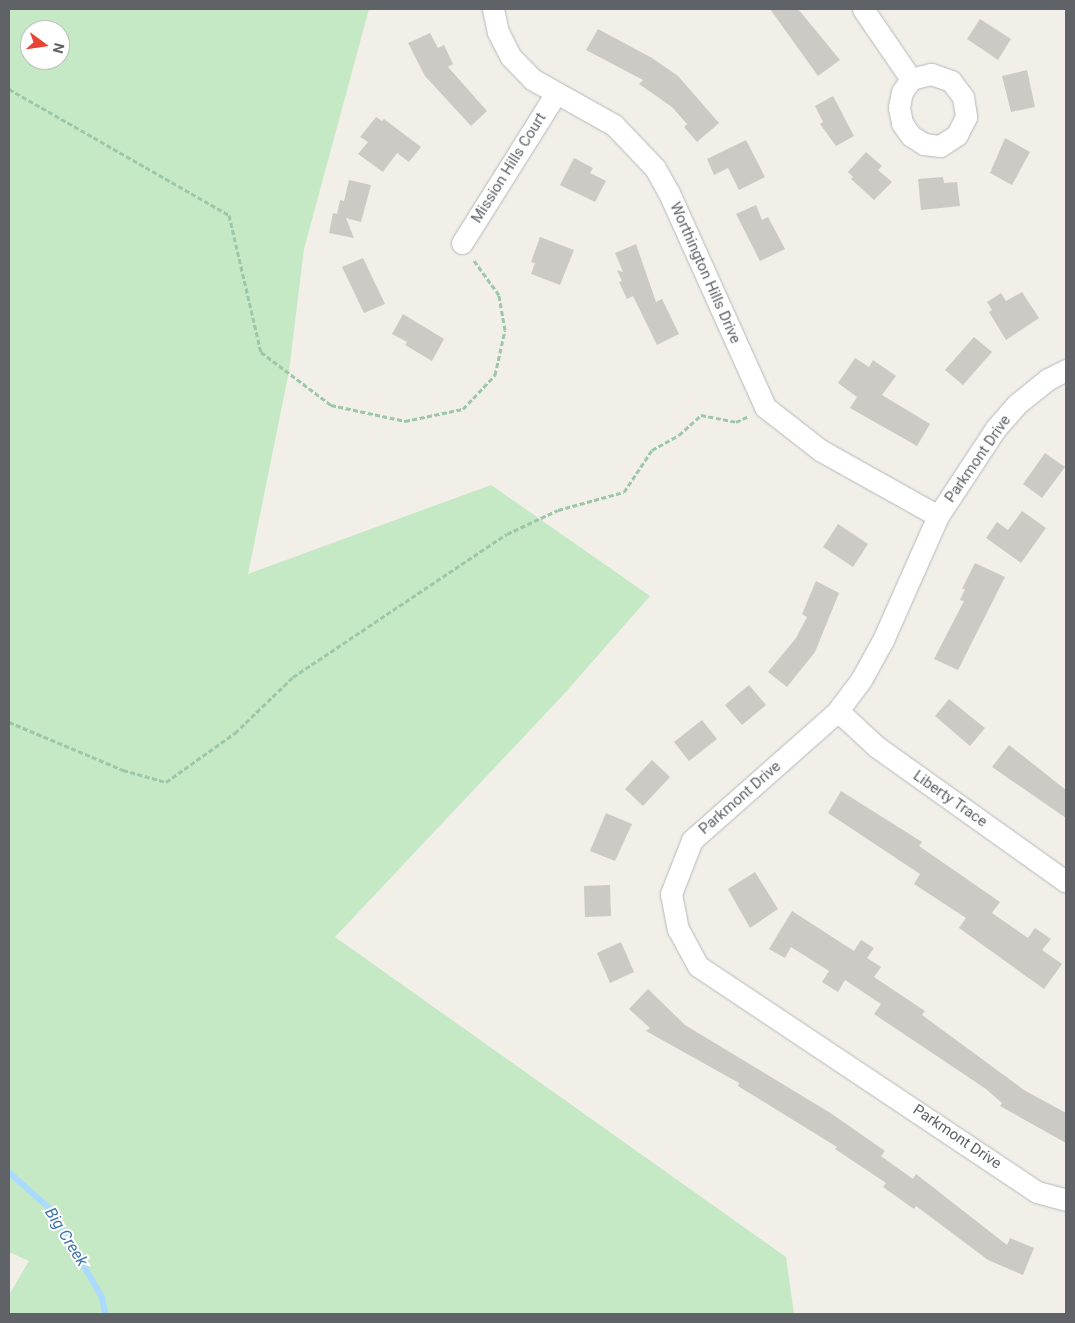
<!DOCTYPE html>
<style>
body{margin:0}
#map{position:relative;width:1075px;height:1323px;overflow:hidden;background:#f1efe8;font-family:Roboto,sans-serif}
div>[style]{position:absolute}
.green>*{inset:0;background:#c5e8c5}
.stream>*{height:5.5px;margin:-2.75px;padding:0 2.75px;transform-origin:2.75px;border-radius:2.75px;background:#aadaff}
.building>*{inset:0;background:#cccac5}
.path>*{height:3px;margin-top:-1.5px;transform-origin:0;background:repeating-linear-gradient(90deg,#9cc7a9 0 5px,transparent 0 7.5px)}
.roads{filter:drop-shadow(0 0 1px #b5b8bc) drop-shadow(0 0 1px #b5b8bc)}
.minor>*{height:21px;margin:-10.5px;padding:0 10.5px;transform-origin:10.5px;border-radius:10.5px;background:#fff}
span{translate:-50% -50%;white-space:nowrap;text-align:center;line-height:1.15;-webkit-text-stroke:4px #fff;paint-order:stroke}
.street-label{font-size:15px;color:#5f6368}
.water-label{font-size:16px;color:#4174aa;font-style:italic}
.frame{position:absolute;inset:0;border:10px solid #5f6368;pointer-events:none}
.north{position:absolute;left:20px;top:20px;width:50px;height:50px;box-sizing:border-box;background:#fff;border:1px solid #bfc1c3;border-radius:50%;rotate:104deg;font-size:14px;font-weight:700;line-height:20px;text-align:center;color:#5f6368}
.north::after{content:'';display:block;margin:auto;width:18px;height:22px;background:#ea4335;clip-path:polygon(50% 0,100% 100%,50% 72%,0 100%)}
</style>
<div id="map">
<div class="green">
<div style="clip-path:polygon(evenodd,9px 9px,369px 9px,304px 249px,289px 371px,248px 574px,491px 485px,650px 596px,564px 694px,335px 937px,786px 1257px,794px 1314px,9px 1314px,9px 1295px,29px 1261px,9px 1252px,9px 9px,30px 30px,60px 30px,60px 60px,30px 60px,30px 30px)"></div>
</div>
<div class="stream">
<div style="left:9px;top:1172px;width:59px;rotate:41.6deg"></div>
<div style="left:53px;top:1211px;width:99px;rotate:60.3deg"></div>
<div style="left:102px;top:1297px;width:17px;rotate:77deg"></div>
</div>
<div class="building">
<div style="clip-path:polygon(770px 9px,798px 9px,840px 60px,818px 76px)"></div>
<div style="clip-path:polygon(980px 19px,1011px 39px,998px 60px,967px 39px)"></div>
<div style="clip-path:polygon(598px 29px,652px 58px,678px 76px,719px 123px,697px 142px,684px 127px,687px 124px,672px 107px,639px 84px,643px 80px,586px 50px)"></div>
<div style="clip-path:polygon(430px 33px,438px 48px,444px 45px,453px 64px,448px 67px,487px 111px,471px 126px,425px 76px,408px 43px)"></div>
<div style="clip-path:polygon(1027px 70px,1035px 107px,1011px 112px,1002px 76px)"></div>
<div style="clip-path:polygon(833px 96px,854px 136px,836px 146px,820px 124px,823px 122px,815px 106px)"></div>
<div style="clip-path:polygon(376px 117px,382px 121px,384px 119px,421px 147px,409px 162px,397px 153px,383px 172px,358px 154px,368px 142px,360px 137px)"></div>
<div style="clip-path:polygon(1005px 138px,1030px 152px,1012px 185px,990px 173px)"></div>
<div style="clip-path:polygon(746px 140px,765px 177px,739px 190px,728px 168px,714px 175px,707px 159px)"></div>
<div style="clip-path:polygon(866px 152px,882px 166px,878px 170px,892px 182px,874px 200px,851px 179px,853px 177px,848px 172px)"></div>
<div style="clip-path:polygon(574px 158px,593px 168px,590px 173px,606px 181px,595px 202px,560px 185px)"></div>
<div style="clip-path:polygon(943px 177px,944px 183px,957px 182px,960px 206px,921px 210px,918px 179px)"></div>
<div style="clip-path:polygon(349px 180px,371px 185px,361px 222px,346px 218px,354px 238px,329px 233px,333px 213px,337px 214px,340px 200px,344px 201px)"></div>
<div style="clip-path:polygon(756px 205px,762px 220px,768px 217px,785px 249px,760px 261px,736px 214px)"></div>
<div style="clip-path:polygon(540px 237px,574px 250px,560px 285px,531px 274px,535px 263px,531px 262px)"></div>
<div style="clip-path:polygon(636px 244px,656px 302px,662px 299px,679px 334px,657px 345px,633px 296px,627px 299px,619px 282px,622px 281px,617px 270px,623px 272px,615px 253px)"></div>
<div style="clip-path:polygon(363px 258px,385px 304px,364px 313px,342px 267px)"></div>
<div style="clip-path:polygon(1022px 292px,1039px 318px,1006px 340px,989px 312px,992px 310px,987px 302px,1001px 293px,1006px 301px)"></div>
<div style="clip-path:polygon(403px 314px,444px 339px,432px 361px,405px 345px,407px 342px,392px 334px)"></div>
<div style="clip-path:polygon(974px 337px,992px 352px,963px 385px,945px 370px)"></div>
<div style="clip-path:polygon(855px 358px,869px 367px,873px 360px,896px 376px,882px 395px,930px 424px,917px 446px,850px 408px,857px 397px,838px 383px)"></div>
<div style="clip-path:polygon(1045px 453px,1065px 467px,1042px 498px,1023px 484px)"></div>
<div style="clip-path:polygon(1022px 511px,1046px 528px,1021px 563px,986px 538px,997px 522px,1008px 530px)"></div>
<div style="clip-path:polygon(838px 524px,868px 544px,853px 567px,823px 547px)"></div>
<div style="clip-path:polygon(975px 563px,1005px 577px,958px 670px,934px 659px,964px 601px,960px 600px,965px 589px,962px 589px)"></div>
<div style="clip-path:polygon(816px 581px,839px 593px,815px 652px,787px 687px,768px 672px,796px 638px,807px 617px,802px 614px)"></div>
<div style="clip-path:polygon(749px 685px,766px 705px,742px 725px,725px 705px)"></div>
<div style="clip-path:polygon(949px 699px,985px 728px,970px 746px,935px 716px)"></div>
<div style="clip-path:polygon(702px 720px,717px 739px,689px 761px,674px 742px)"></div>
<div style="clip-path:polygon(1009px 745px,1066px 790px,1066px 818px,992px 767px)"></div>
<div style="clip-path:polygon(652px 760px,670px 777px,643px 806px,625px 789px)"></div>
<div style="clip-path:polygon(841px 791px,922px 842px,919px 846px,1000px 902px,992px 913px,1028px 938px,1035px 928px,1051px 939px,1042px 950px,1062px 964px,1044px 989px,959px 928px,966px 918px,914px 884px,920px 874px,828px 813px)"></div>
<div style="clip-path:polygon(606px 813px,632px 824px,615px 861px,590px 851px)"></div>
<div style="clip-path:polygon(755px 872px,778px 909px,750px 928px,728px 889px)"></div>
<div style="clip-path:polygon(610px 885px,611px 916px,585px 917px,584px 886px)"></div>
<div style="clip-path:polygon(792px 911px,854px 951px,861px 940px,874px 948px,867px 958px,881px 967px,874px 977px,925px 1011px,922px 1015px,1024px 1090px,1066px 1113px,1066px 1143px,1000px 1106px,1002px 1103px,986px 1089px,874px 1014px,881px 1004px,845px 980px,838px 992px,822px 982px,829px 971px,791px 947px,785px 958px,769px 949px)"></div>
<div style="clip-path:polygon(621px 942px,634px 972px,610px 983px,597px 953px)"></div>
<div style="clip-path:polygon(648px 989px,685px 1025px,832px 1114px,885px 1151px,881px 1156px,913px 1179px,916px 1174px,1007px 1245px,1010px 1238px,1034px 1248px,1023px 1275px,988px 1260px,916px 1206px,914px 1209px,883px 1187px,886px 1183px,835px 1149px,837px 1147px,738px 1086px,739px 1083px,646px 1031px,650px 1028px,629px 1009px)"></div>
</div>
<div class="path">
<div style="left:9px;top:89px;width:254px;rotate:29.8deg"></div>
<div style="left:229px;top:215px;width:141px;rotate:76.9deg"></div>
<div style="left:261px;top:352px;width:88px;rotate:37.1deg"></div>
<div style="left:331px;top:405px;width:76px;rotate:12.2deg"></div>
<div style="left:405px;top:421px;width:59px;rotate:-11.7deg"></div>
<div style="left:463px;top:409px;width:47px;rotate:-46.7deg"></div>
<div style="left:495px;top:375px;width:46px;rotate:-77.5deg"></div>
<div style="left:505px;top:330px;width:36px;rotate:-100deg"></div>
<div style="left:499px;top:295px;width:44px;rotate:-125.8deg"></div>
<div style="left:9px;top:722px;width:124px;rotate:22.8deg"></div>
<div style="left:123px;top:770px;width:45px;rotate:15.6deg"></div>
<div style="left:166px;top:782px;width:85px;rotate:-35.4deg"></div>
<div style="left:235px;top:733px;width:81px;rotate:-44deg"></div>
<div style="left:293px;top:677px;width:257px;rotate:-33.8deg"></div>
<div style="left:507px;top:534px;width:56px;rotate:-25.2deg"></div>
<div style="left:558px;top:510px;width:68px;rotate:-15.3deg"></div>
<div style="left:624px;top:492px;width:50px;rotate:-56.3deg"></div>
<div style="left:652px;top:450px;width:31px;rotate:-29deg"></div>
<div style="left:679px;top:435px;width:30px;rotate:-42deg"></div>
<div style="left:701px;top:415px;width:36px;rotate:11deg"></div>
<div style="left:736px;top:422px;width:14px;rotate:-25deg"></div>
</div>
<div class="roads">
<div class="minor">
<div style="left:493px;top:9px;width:24px;rotate:78deg"></div>
<div style="left:498px;top:32px;width:28px;rotate:63deg"></div>
<div style="left:511px;top:57px;width:30px;rotate:46deg"></div>
<div style="left:532px;top:79px;width:94px;rotate:29.3deg"></div>
<div style="left:614px;top:125px;width:59px;rotate:46.4deg"></div>
<div style="left:655px;top:168px;width:29px;rotate:61deg"></div>
<div style="left:669px;top:193px;width:235px;rotate:65.8deg"></div>
<div style="left:765px;top:407px;width:70px;rotate:38deg"></div>
<div style="left:820px;top:450px;width:135px;rotate:29.2deg"></div>
<div style="left:863px;top:9px;width:85px;rotate:55.6deg"></div>
<div style="left:931px;top:74px;width:21px;rotate:19deg"></div>
<div style="left:951px;top:81px;width:20px;rotate:53deg"></div>
<div style="left:963px;top:97px;width:20px;rotate:81deg"></div>
<div style="left:966px;top:117px;width:20px;rotate:117deg"></div>
<div style="left:957px;top:135px;width:20px;rotate:147deg"></div>
<div style="left:940px;top:146px;width:16px;rotate:-173deg"></div>
<div style="left:924px;top:144px;width:15px;rotate:-148deg"></div>
<div style="left:911px;top:136px;width:16px;rotate:-125deg"></div>
<div style="left:902px;top:123px;width:16px;rotate:-101deg"></div>
<div style="left:899px;top:107px;width:15px;rotate:-79deg"></div>
<div style="left:902px;top:92px;width:16px;rotate:-55deg"></div>
<div style="left:911px;top:79px;width:21px;rotate:-14deg"></div>
<div style="left:462px;top:243px;width:177px;rotate:-57.9deg"></div>
<div style="left:1066px;top:370px;width:20px;rotate:153deg"></div>
<div style="left:1048px;top:379px;width:40px;rotate:141deg"></div>
<div style="left:1017px;top:404px;width:32px;rotate:131deg"></div>
<div style="left:996px;top:428px;width:105px;rotate:123.4deg"></div>
<div style="left:938px;top:516px;width:136px;rotate:113.9deg"></div>
<div style="left:883px;top:640px;width:46px;rotate:118.8deg"></div>
<div style="left:861px;top:680px;width:39px;rotate:127deg"></div>
<div style="left:838px;top:711px;width:195px;rotate:138.5deg"></div>
<div style="left:692px;top:840px;width:58px;rotate:111.3deg"></div>
<div style="left:671px;top:894px;width:36px;rotate:79deg"></div>
<div style="left:678px;top:929px;width:42px;rotate:61.6deg"></div>
<div style="left:698px;top:966px;width:407px;rotate:33.7deg"></div>
<div style="left:1037px;top:1192px;width:30px;rotate:15deg"></div>
<div style="left:838px;top:711px;width:53px;rotate:42.7deg"></div>
<div style="left:877px;top:747px;width:232px;rotate:35.5deg"></div>
</div>
</div>
<div class="street-label">
<span style="left:509px;top:168px;rotate:-58deg">Mission Hills Court</span>
<span style="left:705px;top:273px;rotate:66deg">Worthington Hills Drive</span>
<span style="left:978px;top:459px;rotate:-55deg">Parkmont Drive</span>
<span style="left:740px;top:798px;rotate:-41deg">Parkmont Drive</span>
<span style="left:950px;top:799px;rotate:35deg">Liberty Trace</span>
<span style="left:957px;top:1137px;rotate:34deg">Parkmont Drive</span>
</div>
<div class="water-label">
<span style="left:66px;top:1237px;rotate:58deg">Big Creek</span>
</div>
<div class="frame"></div>
<div class="north">N</div>
</div>
